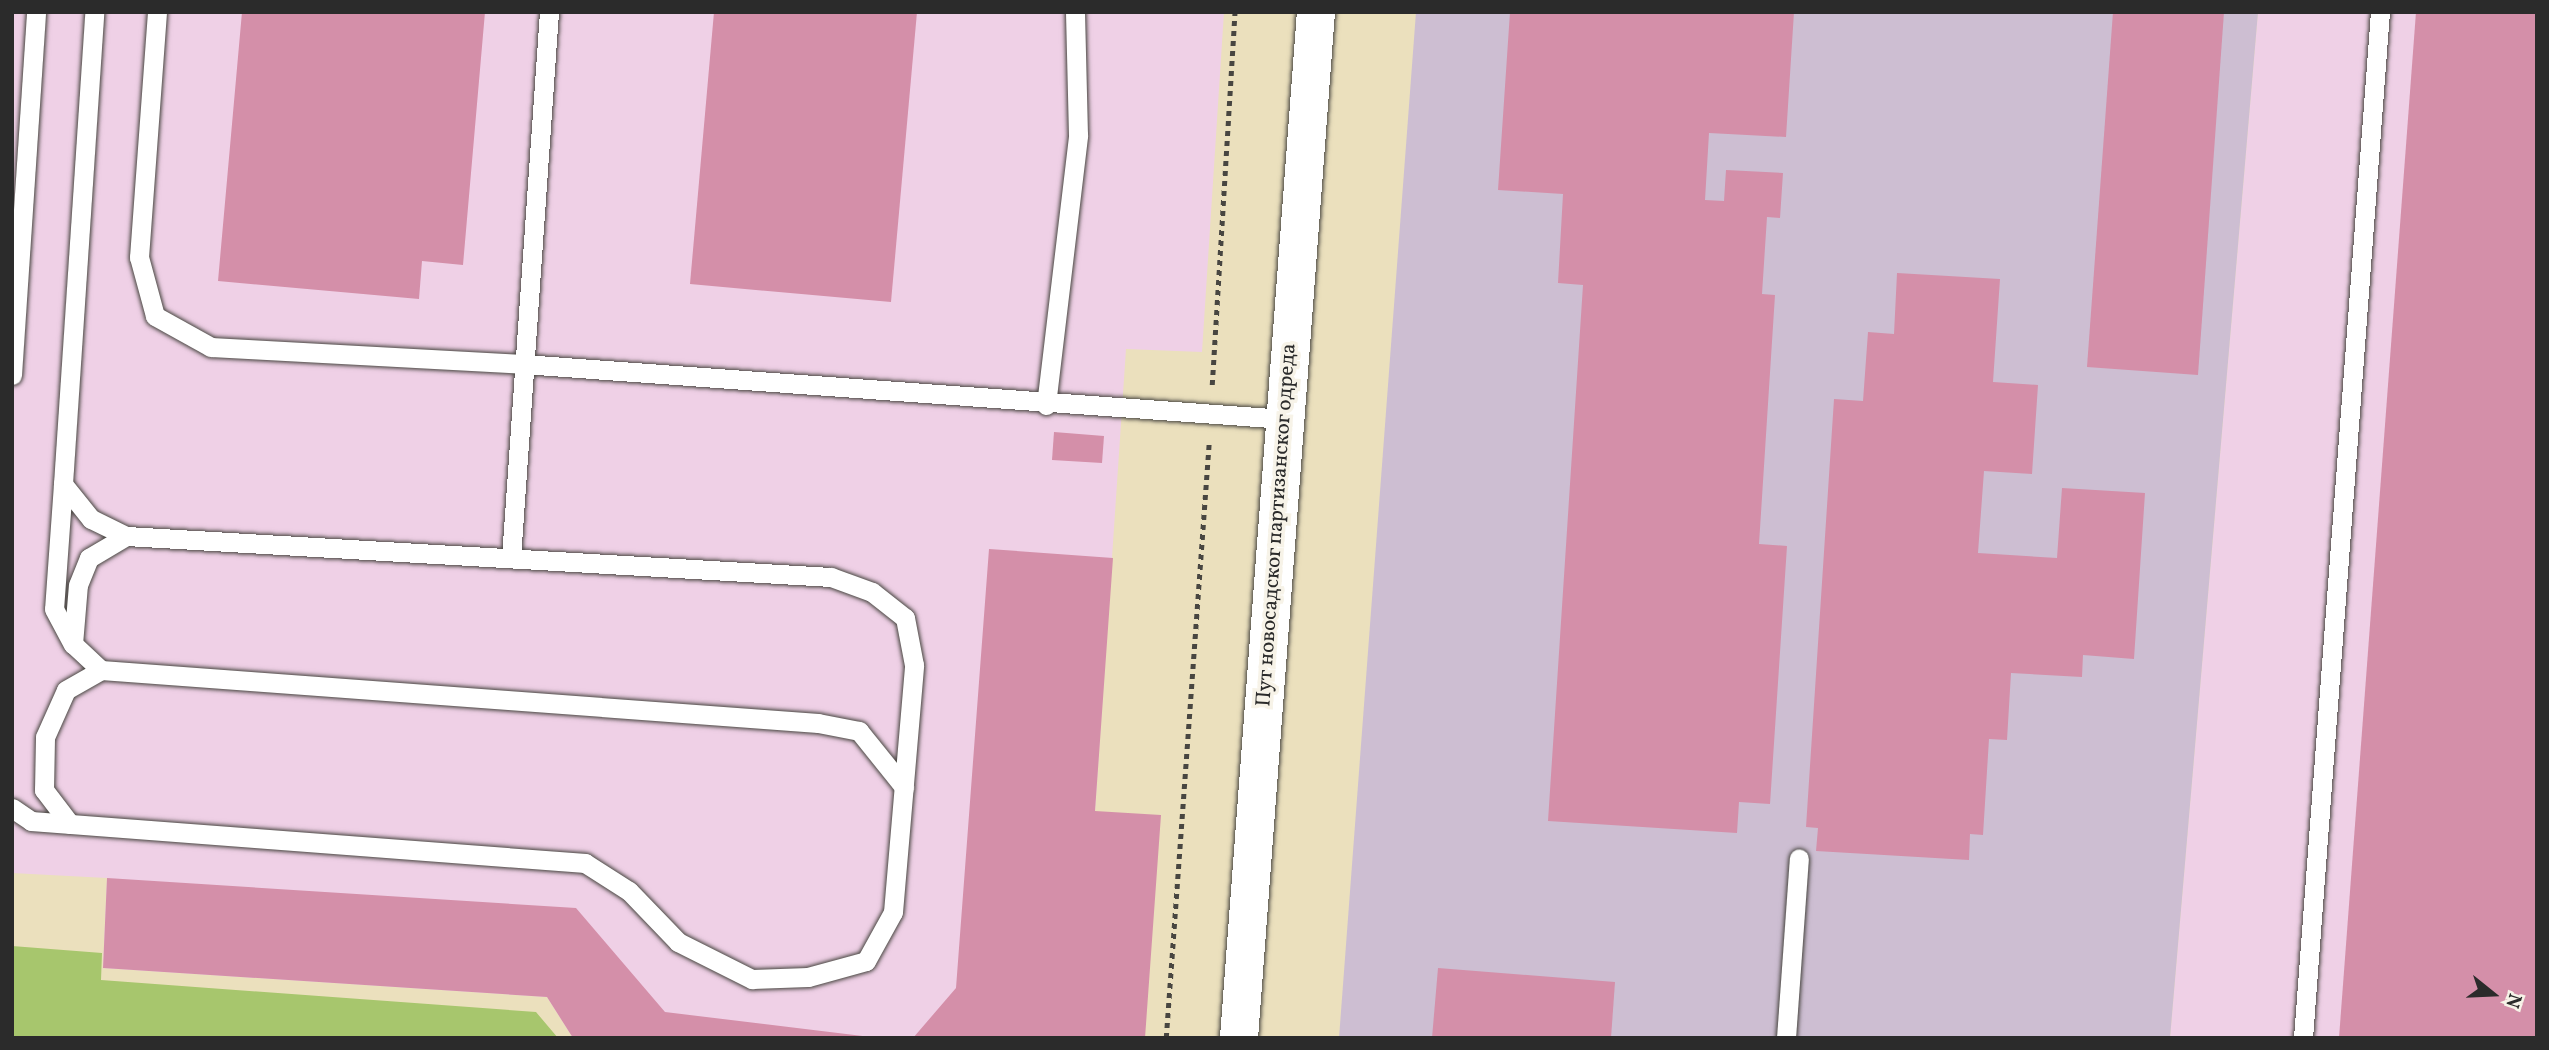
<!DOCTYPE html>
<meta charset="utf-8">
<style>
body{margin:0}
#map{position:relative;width:2549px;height:1050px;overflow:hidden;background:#ebe0bd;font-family:Vollkorn,serif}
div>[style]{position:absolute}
.built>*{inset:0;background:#efd0e6}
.industrial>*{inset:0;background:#cdbed2}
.green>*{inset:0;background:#a7c66d}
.building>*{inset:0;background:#d48fa9}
.path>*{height:4.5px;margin-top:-2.25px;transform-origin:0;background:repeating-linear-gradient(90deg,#484641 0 5px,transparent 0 10px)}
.roads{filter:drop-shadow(0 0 2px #484641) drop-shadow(0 0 2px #484641)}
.service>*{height:19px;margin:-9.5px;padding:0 9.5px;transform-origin:9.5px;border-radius:9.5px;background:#fff}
.tertiary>*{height:38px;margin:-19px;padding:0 19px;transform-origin:19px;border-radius:19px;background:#fff}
span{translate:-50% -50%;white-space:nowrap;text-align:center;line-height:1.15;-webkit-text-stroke:7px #f7f3e8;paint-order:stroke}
.street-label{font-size:21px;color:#2b2b2b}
.frame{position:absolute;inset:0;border:14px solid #2b2b2b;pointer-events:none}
.north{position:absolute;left:2458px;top:959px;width:70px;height:70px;-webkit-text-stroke:5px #f7f3e8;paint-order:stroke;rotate:108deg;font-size:19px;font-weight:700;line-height:28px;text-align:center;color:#2b2b2b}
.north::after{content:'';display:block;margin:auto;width:24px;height:32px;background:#2b2b2b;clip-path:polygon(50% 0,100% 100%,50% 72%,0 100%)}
</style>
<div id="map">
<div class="built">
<div style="clip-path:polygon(12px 12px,1224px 12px,1202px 352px,1126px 349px,1095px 811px,1145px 1038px,573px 1038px,547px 997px,103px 968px,107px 878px,12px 873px)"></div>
<div style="clip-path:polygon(2258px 12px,2537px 12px,2537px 1038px,2170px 1038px)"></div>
</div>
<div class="industrial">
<div style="clip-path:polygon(1416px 12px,2258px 12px,2170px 1038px,1339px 1038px)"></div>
</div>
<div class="green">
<div style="clip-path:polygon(12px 946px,102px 953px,101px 980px,536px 1012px,558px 1038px,12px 1038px)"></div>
</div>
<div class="building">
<div style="clip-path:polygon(242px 12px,485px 12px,463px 265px,422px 261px,419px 299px,218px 281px)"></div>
<div style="clip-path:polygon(714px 12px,917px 12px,891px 302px,690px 284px)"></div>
<div style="clip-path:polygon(1510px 12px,1794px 12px,1786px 137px,1709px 133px,1705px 200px,1724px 201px,1726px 170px,1783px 173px,1780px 218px,1767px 217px,1762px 294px,1775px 295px,1759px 544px,1787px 546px,1770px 804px,1739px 802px,1737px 833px,1548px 821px,1583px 285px,1558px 283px,1563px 194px,1498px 190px)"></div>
<div style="clip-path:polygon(2113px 12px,2224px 12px,2198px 375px,2087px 367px)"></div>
<div style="clip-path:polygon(2416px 12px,2537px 12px,2537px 1038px,2339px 1038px)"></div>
<div style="clip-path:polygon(1897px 273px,2000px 279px,1993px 382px,2038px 385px,2032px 474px,1984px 471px,1978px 553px,2057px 558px,2062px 488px,2145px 493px,2134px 659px,2083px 655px,2082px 677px,2011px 673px,2007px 740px,1989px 739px,1983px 835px,1970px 834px,1969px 860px,1816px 851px,1818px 828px,1806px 827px,1834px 399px,1863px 401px,1868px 332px,1894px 334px)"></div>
<div style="clip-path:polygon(1054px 432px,1104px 436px,1102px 463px,1052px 460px)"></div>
<div style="clip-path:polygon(989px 549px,1113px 558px,1095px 811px,1161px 815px,1145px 1038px,913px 1038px,956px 988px)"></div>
<div style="clip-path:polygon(107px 878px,576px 908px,665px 1012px,879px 1038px,573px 1038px,547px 997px,103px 968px)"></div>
<div style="clip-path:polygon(1438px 968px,1615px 982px,1611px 1038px,1432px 1038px)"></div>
</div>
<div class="path">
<div style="left:1212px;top:385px;width:374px;rotate:-86.5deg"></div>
<div style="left:1166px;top:1038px;width:597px;rotate:-85.87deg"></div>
</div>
<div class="roads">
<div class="service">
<div style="left:157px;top:12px;width:246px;rotate:94.2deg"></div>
<div style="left:139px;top:257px;width:61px;rotate:74.8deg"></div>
<div style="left:155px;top:316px;width:64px;rotate:29deg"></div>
<div style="left:211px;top:347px;width:312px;rotate:3.1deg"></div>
<div style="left:523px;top:364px;width:764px;rotate:4.13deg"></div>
<div style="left:12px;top:375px;width:364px;rotate:-86.2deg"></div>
<div style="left:1046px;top:405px;width:272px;rotate:-83.2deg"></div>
<div style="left:1078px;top:135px;width:123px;rotate:-91.4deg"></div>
<div style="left:63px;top:484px;width:125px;rotate:94.1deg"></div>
<div style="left:54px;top:609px;width:40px;rotate:62deg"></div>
<div style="left:73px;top:644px;width:38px;rotate:43deg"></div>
<div style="left:101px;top:670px;width:719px;rotate:4.23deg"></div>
<div style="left:818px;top:723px;width:42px;rotate:11deg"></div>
<div style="left:859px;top:731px;width:72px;rotate:51.2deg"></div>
<div style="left:511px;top:558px;width:547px;rotate:-86.02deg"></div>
<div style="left:73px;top:644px;width:59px;rotate:-85.2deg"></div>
<div style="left:78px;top:585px;width:29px;rotate:-68deg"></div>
<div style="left:89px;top:558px;width:43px;rotate:-30.7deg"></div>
<div style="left:12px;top:808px;width:23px;rotate:34deg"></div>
<div style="left:31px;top:821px;width:556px;rotate:4.34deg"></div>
<div style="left:585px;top:863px;width:52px;rotate:32.5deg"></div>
<div style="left:629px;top:891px;width:71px;rotate:46.1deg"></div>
<div style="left:678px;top:942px;width:83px;rotate:26.6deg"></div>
<div style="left:752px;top:979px;width:56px;rotate:-2deg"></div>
<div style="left:808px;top:977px;width:60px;rotate:-15.4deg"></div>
<div style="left:866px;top:961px;width:56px;rotate:-61.1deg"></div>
<div style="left:893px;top:912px;width:248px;rotate:-85.1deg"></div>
<div style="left:914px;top:665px;width:48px;rotate:-100.8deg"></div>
<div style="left:905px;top:618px;width:42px;rotate:-141.8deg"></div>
<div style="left:872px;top:592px;width:44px;rotate:-159.9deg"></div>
<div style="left:831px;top:577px;width:706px;rotate:-176.67deg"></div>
<div style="left:126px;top:536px;width:39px;rotate:-154deg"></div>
<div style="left:91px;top:519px;width:45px;rotate:-128.7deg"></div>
<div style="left:63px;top:484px;width:473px;rotate:-86.2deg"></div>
<div style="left:70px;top:824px;width:43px;rotate:-127.4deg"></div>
<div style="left:44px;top:790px;width:53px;rotate:-88.9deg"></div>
<div style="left:45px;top:737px;width:51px;rotate:-65.9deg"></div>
<div style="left:66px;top:690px;width:40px;rotate:-29.7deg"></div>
<div style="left:1786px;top:1038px;width:180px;rotate:-85.9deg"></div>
<div style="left:2303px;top:1038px;width:1029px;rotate:-85.71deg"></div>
</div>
<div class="tertiary">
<div style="left:1239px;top:1038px;width:1029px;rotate:-85.71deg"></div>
</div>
</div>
<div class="street-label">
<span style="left:1277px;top:525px;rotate:-86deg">Пут новосадског партизанског одреда</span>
</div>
<div class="frame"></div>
<div class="north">N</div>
</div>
